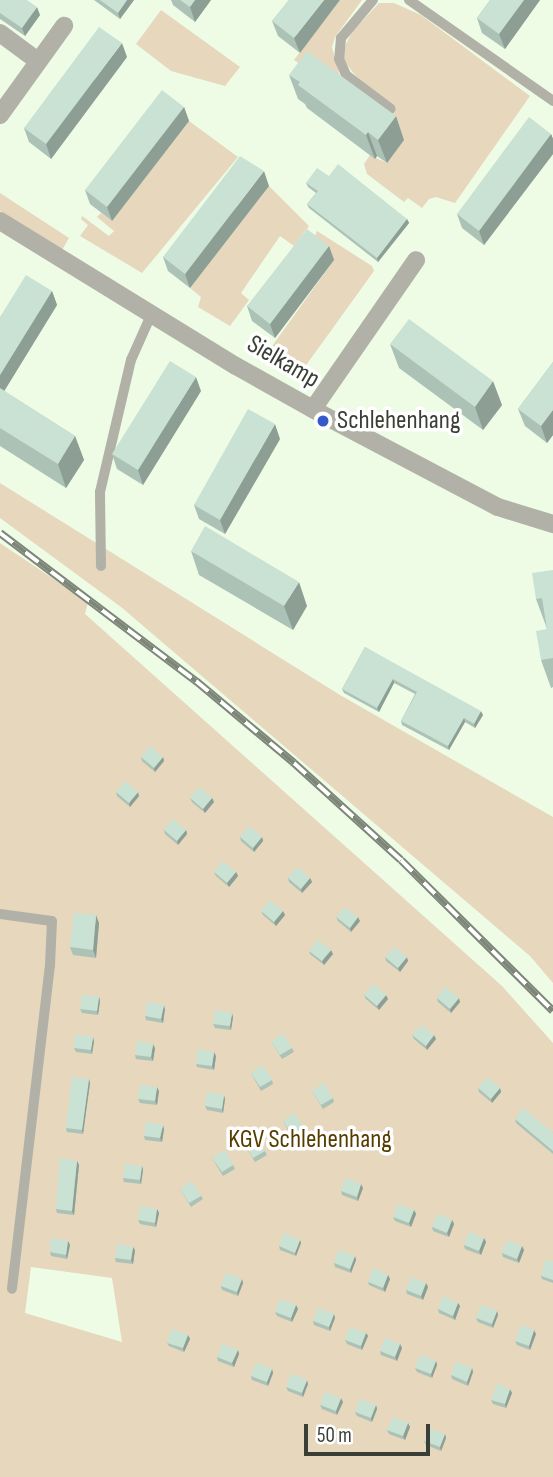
<!DOCTYPE html>
<style>
body{margin:0}
#map{position:relative;width:553px;height:1477px;overflow:hidden;background:#eefce6;font-family:"Sofia Sans Condensed",sans-serif}
div>[style]{position:absolute}
.green>*{inset:0;background:#e6d7bd}
.lane>*{height:10px;margin:-5px;padding:0 5px;transform-origin:5px;border-radius:5px;background:#b1b1a7}
.street>*{height:18px;margin:-9px;padding:0 9px;transform-origin:9px;border-radius:9px;background:#b1b1a7}
.rail>*{height:8px;margin-top:-4px;transform-origin:0;background:repeating-linear-gradient(90deg,#fff 0 16px,#7d8678 0 32px);box-sizing:border-box;border-block:2px solid #7d8678}
.wall>*{inset:0;background:#adc2b6}
.shaded-wall>*{inset:0;background:#8d9e94}
.building>*{inset:0;background:#c9e2d4}
.dots>*{width:19px;height:19px;translate:-50% -50%;box-sizing:border-box;border:4px solid #fff;border-radius:50%}
span{translate:-50% -50%;white-space:nowrap;text-align:center;line-height:1.15;-webkit-text-stroke:7px #fff;paint-order:stroke}
.street-label{font-size:26px;color:#393f36}
.poi-label{font-size:26px;color:#393f36}
.left{translate:0 -50%;text-align:left}
.park-label{font-size:26px;color:#563d00}
.scale{position:absolute;left:304px;top:1424px;width:126px;height:32px;box-sizing:border-box;border:4px solid #393f36;border-top:0;padding-left:9px;font-size:21px;line-height:24px;white-space:nowrap;color:#393f36;-webkit-text-stroke:5px #fff;paint-order:stroke}
</style>
<div id="map">
<div class="green">
<div style="clip-path:polygon(340px 0,362px 0,335px 37px,332px 47px,340px 77px,391px 114px,396px 107px,356px 76px,344px 61px,344px 48px,352px 32px,379px 3px,394px 3px,421px 15px,530px 96px,455px 203px,436px 197px,429px 199px,422px 208px,408px 198px,404px 202px,367px 174px,364px 164px,370px 155px,387px 163px,404px 140px,294px 60px)"></div>
<div style="clip-path:polygon(161px 10px,240px 67px,225px 86px,171px 71px,136px 44px)"></div>
<div style="clip-path:polygon(189px 121px,238px 157px,142px 273px,80px 236px,88px 225px,81px 219px,82px 216px,109px 236px,114px 231px,97px 217px,101px 213px,112px 221px)"></div>
<div style="clip-path:polygon(269px 186px,309px 226px,294px 246px,280px 236px,241px 293px,249px 300px,230px 326px,198px 307px,201px 297px,190px 288px)"></div>
<div style="clip-path:polygon(0 193px,69px 238px,62px 250px,0 211px)"></div>
<div style="clip-path:polygon(317px 231px,372px 266px,374px 271px,304px 368px,299px 368px,270px 349px,334px 260px,312px 243px)"></div>
<div style="clip-path:polygon(0 483px,340px 695px,553px 817px,553px 983px,530px 956px,121px 607px,0 518px)"></div>
<div style="clip-path:polygon(evenodd,0 543px,88px 602px,85px 614px,502px 986px,553px 1043px,553px 1477px,0 1477px,0 543px,31px 1267px,112px 1278px,122px 1342px,25px 1313px,31px 1267px)"></div>
</div>
<div class="lane">
<div style="left:373px;top:0;width:50px;rotate:130.1deg"></div>
<div style="left:341px;top:38px;width:21px;rotate:95deg"></div>
<div style="left:339px;top:59px;width:17px;rotate:66deg"></div>
<div style="left:346px;top:75px;width:56px;rotate:37.1deg"></div>
<div style="left:409px;top:0;width:176px;rotate:35deg"></div>
<div style="left:101px;top:566px;width:74px;rotate:-90.8deg"></div>
<div style="left:100px;top:492px;width:136px;rotate:-76.8deg"></div>
<div style="left:131px;top:360px;width:49px;rotate:-66deg"></div>
<div style="left:0;top:914px;width:52px;rotate:7.7deg"></div>
<div style="left:52px;top:921px;width:44px;rotate:92.6deg"></div>
<div style="left:50px;top:965px;width:326px;rotate:96.7deg"></div>
</div>
<div class="street">
<div style="left:0;top:33px;width:47px;rotate:36.4deg"></div>
<div style="left:0;top:115px;width:110px;rotate:-54.3deg"></div>
<div style="left:0;top:221px;width:277px;rotate:31.6deg"></div>
<div style="left:236px;top:366px;width:104px;rotate:29.3deg"></div>
<div style="left:327px;top:417px;width:193px;rotate:27.8deg"></div>
<div style="left:498px;top:507px;width:58px;rotate:17.2deg"></div>
<div style="left:313px;top:409px;width:181px;rotate:-55.3deg"></div>
</div>
<div class="rail">
<div style="left:0;top:533px;width:246px;rotate:37.1deg"></div>
<div style="left:196px;top:681px;width:128px;rotate:39.9deg"></div>
<div style="left:294px;top:763px;width:144px;rotate:42.2deg"></div>
<div style="left:401px;top:860px;width:214px;rotate:44.8deg"></div>
</div>
<div class="wall">
<div style="clip-path:polygon(0 0,40px 15px,25px 36px,0 19px)"></div>
<div style="clip-path:polygon(94px 0,134px 0,120px 19px)"></div>
<div style="clip-path:polygon(171px 0,211px 0,195px 22px,173px 5px)"></div>
<div style="clip-path:polygon(289px 0,300px 53px,278px 36px,272px 21px)"></div>
<div style="clip-path:polygon(490px 0,540px 0,505px 49px,482px 33px,477px 18px)"></div>
<div style="clip-path:polygon(127px 57px,51px 159px,29px 142px,24px 128px)"></div>
<div style="clip-path:polygon(289px 75px,404px 140px,387px 163px,377px 156px,375px 159px,307px 108px,305px 104px,298px 99px)"></div>
<div style="clip-path:polygon(184px 107px,189px 121px,112px 221px,90px 204px,85px 190px)"></div>
<div style="clip-path:polygon(551px 134px,553px 139px,553px 154px,484px 245px,462px 228px,457px 214px)"></div>
<div style="clip-path:polygon(329px 176px,407px 219px,409px 223px,378px 262px,309px 208px,307px 204px,316px 193px,308px 187px,306px 183px)"></div>
<div style="clip-path:polygon(269px 186px,190px 288px,168px 271px,163px 257px)"></div>
<div style="clip-path:polygon(329px 246px,334px 260px,275px 338px,252px 321px,247px 306px)"></div>
<div style="clip-path:polygon(52px 291px,57px 305px,4px 391px,75px 436px,84px 460px,66px 488px,0 446px,0 317px)"></div>
<div style="clip-path:polygon(390px 344px,502px 405px,483px 430px,399px 368px)"></div>
<div style="clip-path:polygon(553px 362px,553px 435px,547px 443px,525px 426px,518px 409px)"></div>
<div style="clip-path:polygon(201px 391px,143px 485px,117px 469px,112px 454px)"></div>
<div style="clip-path:polygon(280px 439px,225px 534px,199px 519px,194px 505px)"></div>
<div style="clip-path:polygon(191px 551px,307px 606px,293px 630px,199px 575px)"></div>
<div style="clip-path:polygon(553px 570px,553px 687px,551px 688px,541px 660px,547px 629px,546px 626px,536px 599px)"></div>
<div style="clip-path:polygon(365px 647px,483px 715px,475px 728px,465px 722px,449px 750px,402px 725px,401px 721px,415px 694px,394px 683px,379px 712px,344px 693px,342px 689px)"></div>
<div style="clip-path:polygon(141px 757px,163px 757px,164px 761px,155px 772px,142px 761px)"></div>
<div style="clip-path:polygon(116px 792px,139px 796px,130px 807px,117px 796px)"></div>
<div style="clip-path:polygon(190px 798px,212px 798px,214px 802px,205px 813px,192px 802px)"></div>
<div style="clip-path:polygon(164px 830px,186px 830px,187px 834px,178px 845px,165px 834px)"></div>
<div style="clip-path:polygon(240px 837px,262px 837px,263px 841px,254px 852px,241px 841px)"></div>
<div style="clip-path:polygon(214px 872px,236px 872px,238px 876px,229px 887px,216px 876px)"></div>
<div style="clip-path:polygon(288px 878px,310px 878px,312px 882px,302px 893px,289px 882px)"></div>
<div style="clip-path:polygon(261px 911px,283px 911px,285px 915px,276px 926px,263px 915px)"></div>
<div style="clip-path:polygon(336px 917px,360px 921px,351px 932px,338px 921px)"></div>
<div style="clip-path:polygon(99px 923px,96px 958px,73px 955px,70px 947px)"></div>
<div style="clip-path:polygon(309px 951px,333px 954px,324px 965px,310px 954px)"></div>
<div style="clip-path:polygon(385px 957px,408px 961px,400px 972px,386px 961px)"></div>
<div style="clip-path:polygon(364px 995px,388px 999px,379px 1010px,366px 999px)"></div>
<div style="clip-path:polygon(99px 997px,100px 1001px,98px 1015px,82px 1013px,80px 1009px)"></div>
<div style="clip-path:polygon(437px 998px,460px 1002px,451px 1013px,438px 1002px)"></div>
<div style="clip-path:polygon(165px 1009px,163px 1023px,146px 1020px,145px 1016px)"></div>
<div style="clip-path:polygon(233px 1017px,231px 1030px,215px 1028px,213px 1024px)"></div>
<div style="clip-path:polygon(412px 1035px,436px 1039px,427px 1050px,414px 1039px)"></div>
<div style="clip-path:polygon(94px 1041px,92px 1054px,76px 1052px,74px 1048px)"></div>
<div style="clip-path:polygon(271px 1041px,292px 1048px,294px 1052px,282px 1059px)"></div>
<div style="clip-path:polygon(155px 1048px,153px 1061px,136px 1059px,135px 1055px)"></div>
<div style="clip-path:polygon(216px 1056px,214px 1070px,197px 1067px,196px 1064px)"></div>
<div style="clip-path:polygon(251px 1073px,272px 1080px,273px 1084px,261px 1091px)"></div>
<div style="clip-path:polygon(89px 1079px,90px 1083px,83px 1134px,67px 1132px,66px 1128px)"></div>
<div style="clip-path:polygon(478px 1088px,500px 1088px,501px 1092px,492px 1103px,479px 1092px)"></div>
<div style="clip-path:polygon(159px 1091px,157px 1105px,140px 1103px,138px 1099px)"></div>
<div style="clip-path:polygon(312px 1091px,333px 1098px,334px 1102px,323px 1109px)"></div>
<div style="clip-path:polygon(225px 1099px,223px 1113px,207px 1110px,205px 1106px)"></div>
<div style="clip-path:polygon(515px 1119px,553px 1133px,553px 1154px,516px 1123px)"></div>
<div style="clip-path:polygon(283px 1121px,303px 1128px,305px 1132px,293px 1139px)"></div>
<div style="clip-path:polygon(164px 1129px,162px 1142px,145px 1140px,144px 1136px)"></div>
<div style="clip-path:polygon(244px 1144px,265px 1151px,267px 1155px,255px 1162px)"></div>
<div style="clip-path:polygon(212px 1158px,233px 1165px,235px 1169px,223px 1176px)"></div>
<div style="clip-path:polygon(77px 1161px,79px 1165px,74px 1215px,57px 1213px,56px 1209px)"></div>
<div style="clip-path:polygon(142px 1166px,143px 1170px,141px 1184px,124px 1182px,123px 1178px)"></div>
<div style="clip-path:polygon(363px 1188px,358px 1201px,342px 1195px,341px 1191px)"></div>
<div style="clip-path:polygon(180px 1189px,201px 1196px,203px 1199px,191px 1207px)"></div>
<div style="clip-path:polygon(157px 1209px,159px 1213px,156px 1227px,140px 1224px,138px 1220px)"></div>
<div style="clip-path:polygon(414px 1210px,416px 1214px,411px 1227px,395px 1221px,393px 1217px)"></div>
<div style="clip-path:polygon(452px 1220px,454px 1224px,449px 1237px,433px 1231px,432px 1227px)"></div>
<div style="clip-path:polygon(484px 1238px,486px 1242px,481px 1255px,465px 1249px,464px 1245px)"></div>
<div style="clip-path:polygon(300px 1240px,301px 1243px,296px 1256px,280px 1250px,279px 1246px)"></div>
<div style="clip-path:polygon(68px 1241px,70px 1245px,67px 1259px,51px 1256px,50px 1252px)"></div>
<div style="clip-path:polygon(522px 1246px,524px 1250px,519px 1263px,503px 1257px,502px 1253px)"></div>
<div style="clip-path:polygon(135px 1250px,133px 1264px,116px 1262px,115px 1258px)"></div>
<div style="clip-path:polygon(355px 1256px,356px 1260px,351px 1273px,335px 1267px,334px 1263px)"></div>
<div style="clip-path:polygon(553px 1262px,553px 1283px,542px 1279px,541px 1276px)"></div>
<div style="clip-path:polygon(388px 1275px,390px 1279px,385px 1292px,369px 1285px,368px 1282px)"></div>
<div style="clip-path:polygon(242px 1279px,243px 1283px,238px 1296px,222px 1290px,221px 1286px)"></div>
<div style="clip-path:polygon(426px 1283px,428px 1287px,423px 1300px,407px 1294px,406px 1290px)"></div>
<div style="clip-path:polygon(458px 1303px,460px 1306px,455px 1320px,439px 1313px,438px 1309px)"></div>
<div style="clip-path:polygon(296px 1305px,298px 1309px,292px 1322px,277px 1316px,275px 1312px)"></div>
<div style="clip-path:polygon(497px 1311px,498px 1315px,493px 1328px,478px 1322px,476px 1318px)"></div>
<div style="clip-path:polygon(334px 1314px,335px 1318px,330px 1331px,314px 1325px,313px 1321px)"></div>
<div style="clip-path:polygon(366px 1333px,368px 1336px,362px 1350px,347px 1344px,345px 1340px)"></div>
<div style="clip-path:polygon(536px 1334px,530px 1350px,517px 1345px,515px 1341px)"></div>
<div style="clip-path:polygon(188px 1335px,190px 1339px,184px 1352px,169px 1346px,167px 1343px)"></div>
<div style="clip-path:polygon(400px 1344px,402px 1348px,397px 1361px,381px 1355px,380px 1351px)"></div>
<div style="clip-path:polygon(238px 1350px,239px 1354px,234px 1367px,218px 1361px,217px 1357px)"></div>
<div style="clip-path:polygon(436px 1361px,437px 1365px,432px 1378px,417px 1372px,415px 1368px)"></div>
<div style="clip-path:polygon(472px 1368px,473px 1372px,468px 1386px,452px 1379px,451px 1375px)"></div>
<div style="clip-path:polygon(272px 1369px,273px 1373px,268px 1386px,252px 1380px,251px 1376px)"></div>
<div style="clip-path:polygon(308px 1384px,303px 1397px,288px 1391px,286px 1387px)"></div>
<div style="clip-path:polygon(512px 1393px,506px 1408px,493px 1404px,491px 1400px)"></div>
<div style="clip-path:polygon(343px 1402px,337px 1415px,322px 1409px,320px 1405px)"></div>
<div style="clip-path:polygon(376px 1405px,377px 1409px,372px 1422px,357px 1416px,355px 1412px)"></div>
<div style="clip-path:polygon(408px 1423px,410px 1427px,405px 1440px,389px 1434px,387px 1430px)"></div>
<div style="clip-path:polygon(445px 1434px,446px 1438px,441px 1451px,426px 1445px,424px 1441px)"></div>
</div>
<div class="shaded-wall">
<div style="clip-path:polygon(127px 0,134px 0,120px 19px,118px 13px)"></div>
<div style="clip-path:polygon(195px 0,211px 0,195px 22px,190px 7px)"></div>
<div style="clip-path:polygon(324px 0,340px 0,300px 53px,294px 38px)"></div>
<div style="clip-path:polygon(524px 0,540px 0,505px 49px,499px 34px)"></div>
<div style="clip-path:polygon(37px 7px,40px 15px,25px 36px,22px 28px)"></div>
<div style="clip-path:polygon(122px 43px,127px 57px,51px 159px,46px 144px)"></div>
<div style="clip-path:polygon(184px 107px,189px 121px,112px 221px,107px 207px)"></div>
<div style="clip-path:polygon(396px 116px,404px 140px,387px 163px,378px 140px)"></div>
<div style="clip-path:polygon(368px 132px,377px 156px,375px 159px,366px 135px)"></div>
<div style="clip-path:polygon(551px 134px,553px 139px,553px 154px,484px 245px,479px 231px)"></div>
<div style="clip-path:polygon(264px 171px,269px 186px,190px 288px,185px 274px)"></div>
<div style="clip-path:polygon(407px 219px,409px 223px,378px 262px,377px 258px)"></div>
<div style="clip-path:polygon(329px 246px,334px 260px,275px 338px,270px 324px)"></div>
<div style="clip-path:polygon(52px 291px,57px 305px,0 398px,0 375px)"></div>
<div style="clip-path:polygon(196px 377px,201px 391px,143px 485px,138px 470px)"></div>
<div style="clip-path:polygon(493px 381px,502px 405px,483px 430px,475px 407px)"></div>
<div style="clip-path:polygon(553px 410px,553px 435px,547px 443px,541px 426px)"></div>
<div style="clip-path:polygon(275px 424px,280px 439px,225px 534px,220px 520px)"></div>
<div style="clip-path:polygon(75px 436px,84px 460px,66px 488px,58px 464px)"></div>
<div style="clip-path:polygon(299px 582px,307px 606px,293px 630px,284px 606px)"></div>
<div style="clip-path:polygon(393px 679px,394px 683px,379px 712px,377px 708px)"></div>
<div style="clip-path:polygon(481px 711px,483px 715px,475px 728px,474px 724px)"></div>
<div style="clip-path:polygon(464px 718px,465px 722px,449px 750px,448px 746px)"></div>
<div style="clip-path:polygon(163px 757px,164px 761px,155px 772px,154px 768px)"></div>
<div style="clip-path:polygon(138px 792px,139px 796px,130px 807px,129px 803px)"></div>
<div style="clip-path:polygon(212px 798px,214px 802px,205px 813px,203px 809px)"></div>
<div style="clip-path:polygon(186px 830px,187px 834px,178px 845px,177px 841px)"></div>
<div style="clip-path:polygon(262px 837px,263px 841px,254px 852px,253px 848px)"></div>
<div style="clip-path:polygon(236px 872px,238px 876px,229px 887px,227px 883px)"></div>
<div style="clip-path:polygon(310px 878px,312px 882px,302px 893px,301px 889px)"></div>
<div style="clip-path:polygon(283px 911px,285px 915px,276px 926px,274px 922px)"></div>
<div style="clip-path:polygon(96px 915px,99px 923px,96px 958px,93px 950px)"></div>
<div style="clip-path:polygon(358px 917px,360px 921px,351px 932px,350px 928px)"></div>
<div style="clip-path:polygon(331px 950px,333px 954px,324px 965px,322px 961px)"></div>
<div style="clip-path:polygon(407px 957px,408px 961px,400px 972px,398px 968px)"></div>
<div style="clip-path:polygon(386px 995px,388px 999px,379px 1010px,377px 1006px)"></div>
<div style="clip-path:polygon(99px 997px,100px 1001px,98px 1015px,97px 1011px)"></div>
<div style="clip-path:polygon(459px 998px,460px 1002px,451px 1013px,450px 1009px)"></div>
<div style="clip-path:polygon(164px 1005px,165px 1009px,163px 1023px,161px 1019px)"></div>
<div style="clip-path:polygon(232px 1013px,233px 1017px,231px 1030px,230px 1026px)"></div>
<div style="clip-path:polygon(434px 1035px,436px 1039px,427px 1050px,426px 1046px)"></div>
<div style="clip-path:polygon(93px 1037px,94px 1041px,92px 1054px,91px 1050px)"></div>
<div style="clip-path:polygon(153px 1044px,155px 1048px,153px 1061px,151px 1057px)"></div>
<div style="clip-path:polygon(214px 1052px,216px 1056px,214px 1070px,212px 1066px)"></div>
<div style="clip-path:polygon(89px 1079px,90px 1083px,83px 1134px,82px 1130px)"></div>
<div style="clip-path:polygon(157px 1087px,159px 1091px,157px 1105px,155px 1101px)"></div>
<div style="clip-path:polygon(500px 1088px,501px 1092px,492px 1103px,491px 1099px)"></div>
<div style="clip-path:polygon(224px 1095px,225px 1099px,223px 1113px,222px 1109px)"></div>
<div style="clip-path:polygon(163px 1125px,164px 1129px,162px 1142px,160px 1138px)"></div>
<div style="clip-path:polygon(77px 1161px,79px 1165px,74px 1215px,72px 1211px)"></div>
<div style="clip-path:polygon(142px 1166px,143px 1170px,141px 1184px,140px 1180px)"></div>
<div style="clip-path:polygon(361px 1184px,363px 1188px,358px 1201px,357px 1197px)"></div>
<div style="clip-path:polygon(157px 1209px,159px 1213px,156px 1227px,155px 1223px)"></div>
<div style="clip-path:polygon(414px 1210px,416px 1214px,411px 1227px,409px 1223px)"></div>
<div style="clip-path:polygon(452px 1220px,454px 1224px,449px 1237px,447px 1233px)"></div>
<div style="clip-path:polygon(484px 1238px,486px 1242px,481px 1255px,479px 1251px)"></div>
<div style="clip-path:polygon(300px 1240px,301px 1243px,296px 1256px,295px 1253px)"></div>
<div style="clip-path:polygon(68px 1241px,70px 1245px,67px 1259px,66px 1255px)"></div>
<div style="clip-path:polygon(522px 1246px,524px 1250px,519px 1263px,517px 1259px)"></div>
<div style="clip-path:polygon(133px 1247px,135px 1250px,133px 1264px,131px 1260px)"></div>
<div style="clip-path:polygon(355px 1256px,356px 1260px,351px 1273px,350px 1269px)"></div>
<div style="clip-path:polygon(388px 1275px,390px 1279px,385px 1292px,383px 1288px)"></div>
<div style="clip-path:polygon(242px 1279px,243px 1283px,238px 1296px,237px 1292px)"></div>
<div style="clip-path:polygon(426px 1283px,428px 1287px,423px 1300px,421px 1296px)"></div>
<div style="clip-path:polygon(458px 1303px,460px 1306px,455px 1320px,453px 1316px)"></div>
<div style="clip-path:polygon(296px 1305px,298px 1309px,292px 1322px,291px 1318px)"></div>
<div style="clip-path:polygon(497px 1311px,498px 1315px,493px 1328px,492px 1324px)"></div>
<div style="clip-path:polygon(334px 1314px,335px 1318px,330px 1331px,329px 1327px)"></div>
<div style="clip-path:polygon(534px 1330px,536px 1334px,530px 1350px,529px 1346px)"></div>
<div style="clip-path:polygon(366px 1333px,368px 1336px,362px 1350px,361px 1346px)"></div>
<div style="clip-path:polygon(188px 1335px,190px 1339px,184px 1352px,183px 1348px)"></div>
<div style="clip-path:polygon(400px 1344px,402px 1348px,397px 1361px,395px 1357px)"></div>
<div style="clip-path:polygon(238px 1350px,239px 1354px,234px 1367px,232px 1363px)"></div>
<div style="clip-path:polygon(436px 1361px,437px 1365px,432px 1378px,431px 1374px)"></div>
<div style="clip-path:polygon(472px 1368px,473px 1372px,468px 1386px,467px 1382px)"></div>
<div style="clip-path:polygon(272px 1369px,273px 1373px,268px 1386px,267px 1382px)"></div>
<div style="clip-path:polygon(307px 1380px,308px 1384px,303px 1397px,302px 1393px)"></div>
<div style="clip-path:polygon(510px 1389px,512px 1393px,506px 1408px,505px 1404px)"></div>
<div style="clip-path:polygon(341px 1398px,343px 1402px,337px 1415px,336px 1411px)"></div>
<div style="clip-path:polygon(376px 1405px,377px 1409px,372px 1422px,371px 1418px)"></div>
<div style="clip-path:polygon(408px 1423px,410px 1427px,405px 1440px,403px 1436px)"></div>
<div style="clip-path:polygon(445px 1434px,446px 1438px,441px 1451px,440px 1447px)"></div>
</div>
<div class="building">
<div style="clip-path:polygon(0 0,27px 0,37px 7px,22px 28px,0 13px)"></div>
<div style="clip-path:polygon(100px 0,127px 0,118px 13px)"></div>
<div style="clip-path:polygon(180px 0,195px 0,190px 7px)"></div>
<div style="clip-path:polygon(289px 0,324px 0,294px 38px,272px 21px)"></div>
<div style="clip-path:polygon(490px 0,524px 0,499px 34px,477px 18px)"></div>
<div style="clip-path:polygon(99px 27px,122px 43px,46px 144px,24px 128px)"></div>
<div style="clip-path:polygon(307px 51px,396px 116px,378px 140px,368px 132px,366px 135px,298px 85px,300px 82px,289px 75px)"></div>
<div style="clip-path:polygon(162px 90px,184px 107px,107px 207px,85px 190px)"></div>
<div style="clip-path:polygon(529px 117px,551px 134px,479px 231px,457px 214px)"></div>
<div style="clip-path:polygon(240px 156px,264px 171px,185px 274px,163px 257px)"></div>
<div style="clip-path:polygon(338px 164px,407px 219px,377px 258px,307px 204px,318px 191px,306px 183px,317px 168px,329px 176px)"></div>
<div style="clip-path:polygon(307px 229px,329px 246px,270px 324px,247px 306px)"></div>
<div style="clip-path:polygon(26px 275px,52px 291px,0 375px,0 317px)"></div>
<div style="clip-path:polygon(409px 319px,493px 381px,475px 407px,390px 344px)"></div>
<div style="clip-path:polygon(170px 361px,196px 377px,138px 470px,112px 454px)"></div>
<div style="clip-path:polygon(553px 362px,553px 410px,541px 426px,518px 409px)"></div>
<div style="clip-path:polygon(0 388px,75px 436px,58px 464px,0 428px)"></div>
<div style="clip-path:polygon(248px 409px,275px 424px,220px 520px,194px 505px)"></div>
<div style="clip-path:polygon(205px 526px,299px 582px,284px 606px,191px 551px)"></div>
<div style="clip-path:polygon(553px 570px,553px 658px,541px 660px,536px 631px,547px 629px,542px 598px,536px 599px,532px 573px)"></div>
<div style="clip-path:polygon(365px 647px,481px 711px,474px 724px,464px 718px,448px 746px,401px 721px,417px 692px,393px 679px,377px 708px,342px 689px)"></div>
<div style="clip-path:polygon(150px 746px,163px 757px,154px 768px,141px 757px)"></div>
<div style="clip-path:polygon(125px 781px,138px 792px,129px 803px,116px 792px)"></div>
<div style="clip-path:polygon(199px 787px,212px 798px,203px 809px,190px 798px)"></div>
<div style="clip-path:polygon(173px 819px,186px 830px,177px 841px,164px 830px)"></div>
<div style="clip-path:polygon(249px 826px,262px 837px,253px 848px,240px 837px)"></div>
<div style="clip-path:polygon(223px 861px,236px 872px,227px 883px,214px 872px)"></div>
<div style="clip-path:polygon(297px 867px,310px 878px,301px 889px,288px 878px)"></div>
<div style="clip-path:polygon(270px 900px,283px 911px,274px 922px,261px 911px)"></div>
<div style="clip-path:polygon(345px 907px,358px 917px,350px 928px,336px 917px)"></div>
<div style="clip-path:polygon(74px 913px,96px 915px,93px 950px,70px 947px)"></div>
<div style="clip-path:polygon(318px 940px,331px 950px,322px 961px,309px 951px)"></div>
<div style="clip-path:polygon(394px 947px,407px 957px,398px 968px,385px 957px)"></div>
<div style="clip-path:polygon(373px 984px,386px 995px,377px 1006px,364px 995px)"></div>
<div style="clip-path:polygon(445px 987px,459px 998px,450px 1009px,437px 998px)"></div>
<div style="clip-path:polygon(82px 995px,99px 997px,97px 1011px,80px 1009px)"></div>
<div style="clip-path:polygon(147px 1002px,164px 1005px,161px 1019px,145px 1016px)"></div>
<div style="clip-path:polygon(215px 1010px,232px 1013px,230px 1026px,213px 1024px)"></div>
<div style="clip-path:polygon(421px 1025px,434px 1035px,426px 1046px,412px 1035px)"></div>
<div style="clip-path:polygon(76px 1034px,93px 1037px,91px 1050px,74px 1048px)"></div>
<div style="clip-path:polygon(283px 1034px,292px 1048px,280px 1055px,271px 1041px)"></div>
<div style="clip-path:polygon(137px 1041px,153px 1044px,151px 1057px,135px 1055px)"></div>
<div style="clip-path:polygon(198px 1049px,214px 1052px,212px 1066px,196px 1064px)"></div>
<div style="clip-path:polygon(263px 1065px,272px 1080px,260px 1087px,251px 1073px)"></div>
<div style="clip-path:polygon(72px 1077px,89px 1079px,82px 1130px,66px 1128px)"></div>
<div style="clip-path:polygon(487px 1077px,500px 1088px,491px 1099px,478px 1088px)"></div>
<div style="clip-path:polygon(324px 1083px,333px 1098px,321px 1105px,312px 1091px)"></div>
<div style="clip-path:polygon(140px 1085px,157px 1087px,155px 1101px,138px 1099px)"></div>
<div style="clip-path:polygon(207px 1092px,224px 1095px,222px 1109px,205px 1106px)"></div>
<div style="clip-path:polygon(523px 1108px,553px 1133px,553px 1151px,515px 1119px)"></div>
<div style="clip-path:polygon(295px 1113px,303px 1128px,292px 1135px,283px 1121px)"></div>
<div style="clip-path:polygon(146px 1122px,163px 1125px,160px 1138px,144px 1136px)"></div>
<div style="clip-path:polygon(256px 1136px,265px 1151px,253px 1158px,244px 1144px)"></div>
<div style="clip-path:polygon(225px 1150px,233px 1165px,222px 1172px,212px 1158px)"></div>
<div style="clip-path:polygon(60px 1158px,77px 1161px,72px 1211px,56px 1209px)"></div>
<div style="clip-path:polygon(125px 1164px,142px 1166px,140px 1180px,123px 1178px)"></div>
<div style="clip-path:polygon(345px 1178px,361px 1184px,357px 1197px,341px 1191px)"></div>
<div style="clip-path:polygon(192px 1181px,201px 1196px,189px 1203px,180px 1189px)"></div>
<div style="clip-path:polygon(398px 1204px,414px 1210px,409px 1223px,393px 1217px)"></div>
<div style="clip-path:polygon(140px 1206px,157px 1209px,155px 1223px,138px 1220px)"></div>
<div style="clip-path:polygon(437px 1214px,452px 1220px,447px 1233px,432px 1227px)"></div>
<div style="clip-path:polygon(469px 1232px,484px 1238px,479px 1251px,464px 1245px)"></div>
<div style="clip-path:polygon(284px 1233px,300px 1240px,295px 1253px,279px 1246px)"></div>
<div style="clip-path:polygon(51px 1238px,68px 1241px,66px 1255px,50px 1252px)"></div>
<div style="clip-path:polygon(507px 1240px,522px 1246px,517px 1259px,502px 1253px)"></div>
<div style="clip-path:polygon(117px 1244px,133px 1247px,131px 1260px,115px 1258px)"></div>
<div style="clip-path:polygon(339px 1250px,355px 1256px,350px 1269px,334px 1263px)"></div>
<div style="clip-path:polygon(546px 1259px,553px 1262px,553px 1280px,541px 1276px)"></div>
<div style="clip-path:polygon(373px 1268px,388px 1275px,383px 1288px,368px 1282px)"></div>
<div style="clip-path:polygon(226px 1273px,242px 1279px,237px 1292px,221px 1286px)"></div>
<div style="clip-path:polygon(411px 1277px,426px 1283px,421px 1296px,406px 1290px)"></div>
<div style="clip-path:polygon(443px 1296px,458px 1303px,453px 1316px,438px 1309px)"></div>
<div style="clip-path:polygon(280px 1299px,296px 1305px,291px 1318px,275px 1312px)"></div>
<div style="clip-path:polygon(481px 1305px,497px 1311px,492px 1324px,476px 1318px)"></div>
<div style="clip-path:polygon(318px 1308px,334px 1314px,329px 1327px,313px 1321px)"></div>
<div style="clip-path:polygon(521px 1325px,534px 1330px,529px 1346px,515px 1341px)"></div>
<div style="clip-path:polygon(350px 1327px,366px 1333px,361px 1346px,345px 1340px)"></div>
<div style="clip-path:polygon(172px 1329px,188px 1335px,183px 1348px,167px 1343px)"></div>
<div style="clip-path:polygon(385px 1338px,400px 1344px,395px 1357px,380px 1351px)"></div>
<div style="clip-path:polygon(222px 1344px,238px 1350px,232px 1363px,217px 1357px)"></div>
<div style="clip-path:polygon(420px 1355px,436px 1361px,431px 1374px,415px 1368px)"></div>
<div style="clip-path:polygon(456px 1362px,472px 1368px,467px 1382px,451px 1375px)"></div>
<div style="clip-path:polygon(256px 1363px,272px 1369px,267px 1382px,251px 1376px)"></div>
<div style="clip-path:polygon(291px 1374px,307px 1380px,302px 1393px,286px 1387px)"></div>
<div style="clip-path:polygon(497px 1384px,510px 1389px,505px 1404px,491px 1400px)"></div>
<div style="clip-path:polygon(325px 1392px,341px 1398px,336px 1411px,320px 1405px)"></div>
<div style="clip-path:polygon(360px 1399px,376px 1405px,371px 1418px,355px 1412px)"></div>
<div style="clip-path:polygon(393px 1417px,408px 1423px,403px 1436px,387px 1430px)"></div>
<div style="clip-path:polygon(429px 1428px,445px 1434px,440px 1447px,424px 1441px)"></div>
</div>
<div class="dots">
<div style="left:323px;top:421px;background:#3559ca"></div>
</div>
<div class="street-label">
<span style="left:283px;top:362px;rotate:30deg">Sielkamp</span>
</div>
<div class="poi-label">
<span class="left" style="left:337px;top:421px">Schlehenhang</span>
</div>
<div class="park-label">
<span style="left:310px;top:1140px">KGV Schlehenhang</span>
</div>
<div class="scale">50 m</div>
</div>
